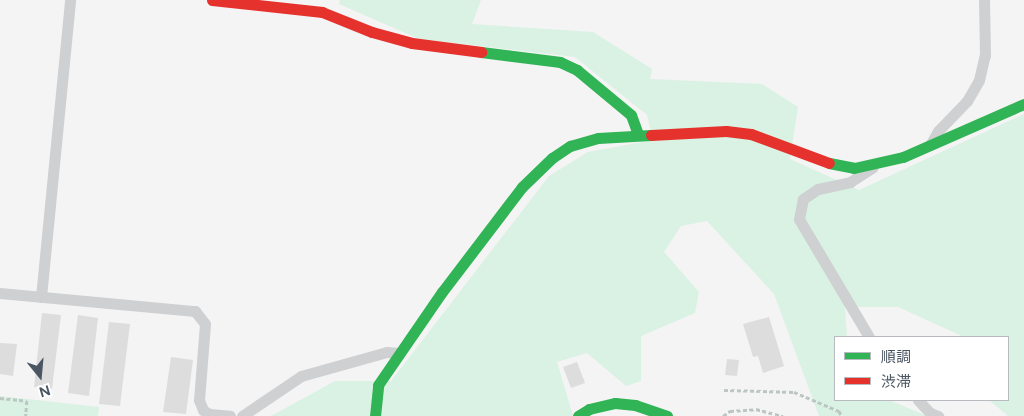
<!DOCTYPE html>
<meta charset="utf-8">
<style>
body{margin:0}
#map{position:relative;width:1024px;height:416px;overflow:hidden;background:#f4f4f4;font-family:Figtree,"Noto Sans JP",sans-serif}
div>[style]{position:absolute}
.green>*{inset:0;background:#d9f2e3}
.building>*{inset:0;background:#ddddde}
.path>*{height:2.5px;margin-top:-1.25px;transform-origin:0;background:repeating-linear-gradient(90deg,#bcc7c4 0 4px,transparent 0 6.5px)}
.street>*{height:11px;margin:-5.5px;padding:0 5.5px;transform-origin:5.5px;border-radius:5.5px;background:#ced0d2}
.fast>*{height:11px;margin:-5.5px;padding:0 5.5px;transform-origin:5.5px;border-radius:5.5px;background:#30b455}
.jam>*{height:11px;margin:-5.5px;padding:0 5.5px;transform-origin:5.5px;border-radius:5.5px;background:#e5322d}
span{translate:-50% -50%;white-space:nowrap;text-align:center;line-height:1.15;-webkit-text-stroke:4.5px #fff;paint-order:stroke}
.legend{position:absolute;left:834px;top:336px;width:175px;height:65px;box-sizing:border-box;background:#fff;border:1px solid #b7bbc0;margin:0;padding:6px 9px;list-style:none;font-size:15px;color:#4a5661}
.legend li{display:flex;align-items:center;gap:10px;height:25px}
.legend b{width:25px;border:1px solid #b7bbc0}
.north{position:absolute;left:15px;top:351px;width:50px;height:50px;-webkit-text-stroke:4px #fff;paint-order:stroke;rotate:163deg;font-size:14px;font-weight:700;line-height:20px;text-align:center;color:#4a5661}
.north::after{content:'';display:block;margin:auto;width:18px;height:22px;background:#4a5661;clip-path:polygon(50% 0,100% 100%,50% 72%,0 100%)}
</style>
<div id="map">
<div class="green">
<div style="clip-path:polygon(340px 0,481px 0,472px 24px,593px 32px,652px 69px,650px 79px,762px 84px,798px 107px,790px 159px,859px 190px,1024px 114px,1024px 416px,1008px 416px,989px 400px,1008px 400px,1008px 337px,964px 337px,898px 307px,845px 307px,847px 337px,835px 337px,835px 400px,889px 400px,927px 416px,819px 416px,774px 294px,707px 221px,681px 226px,664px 252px,699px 292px,695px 313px,641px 336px,641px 381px,626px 386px,587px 353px,557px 362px,573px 416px,271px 416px,335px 381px,391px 381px,549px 176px,588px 152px,653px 140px,647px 115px,575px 57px,419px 39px,339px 4px)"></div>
<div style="clip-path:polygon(0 396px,99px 407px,98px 416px,0 416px)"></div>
</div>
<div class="building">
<div style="clip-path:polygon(42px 313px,61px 315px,52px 389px,34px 387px)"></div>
<div style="clip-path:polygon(78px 315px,98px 318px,89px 396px,68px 393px)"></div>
<div style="clip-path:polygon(769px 317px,784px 366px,763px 373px,758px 356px,753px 357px,743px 324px)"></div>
<div style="clip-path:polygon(109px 322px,130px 324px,120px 406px,99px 404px)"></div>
<div style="clip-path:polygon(0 343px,17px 344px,13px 376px,0 374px)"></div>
<div style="clip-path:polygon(171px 357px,193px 360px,186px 414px,163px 412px)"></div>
<div style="clip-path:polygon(727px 359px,739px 360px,737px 376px,725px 375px)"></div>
<div style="clip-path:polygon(577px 362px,585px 383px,571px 388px,563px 367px)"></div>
</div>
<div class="path">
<div style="left:724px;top:390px;width:70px;rotate:1.6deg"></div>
<div style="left:794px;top:392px;width:49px;rotate:22.9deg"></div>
<div style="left:839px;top:411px;width:6px;rotate:59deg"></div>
<div style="left:0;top:398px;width:27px;rotate:6deg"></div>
<div style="left:27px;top:401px;width:15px;rotate:94deg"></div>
<div style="left:723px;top:416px;width:9px;rotate:-36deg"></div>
<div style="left:730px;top:411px;width:26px;rotate:-4deg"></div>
<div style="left:756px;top:409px;width:28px;rotate:15deg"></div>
</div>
<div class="street">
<div style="left:930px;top:145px;width:16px;rotate:-60deg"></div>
<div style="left:938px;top:131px;width:42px;rotate:-46deg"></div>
<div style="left:967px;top:101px;width:24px;rotate:-60deg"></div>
<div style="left:979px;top:80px;width:26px;rotate:-77deg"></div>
<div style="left:985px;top:55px;width:55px;rotate:-91deg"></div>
<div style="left:0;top:293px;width:196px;rotate:5.3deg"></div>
<div style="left:195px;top:311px;width:16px;rotate:52deg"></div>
<div style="left:205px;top:324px;width:76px;rotate:94.5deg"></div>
<div style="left:199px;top:400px;width:11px;rotate:68deg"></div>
<div style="left:203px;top:410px;width:7px;rotate:34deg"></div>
<div style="left:209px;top:414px;width:21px;rotate:5deg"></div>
<div style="left:41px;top:297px;width:298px;rotate:-84.4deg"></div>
<div style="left:869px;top:337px;width:137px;rotate:-120.7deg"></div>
<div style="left:799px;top:219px;width:20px;rotate:-79deg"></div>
<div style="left:803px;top:199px;width:18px;rotate:-34deg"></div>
<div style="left:818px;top:189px;width:33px;rotate:-12deg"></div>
<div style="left:850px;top:182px;width:27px;rotate:-33deg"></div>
<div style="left:918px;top:400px;width:18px;rotate:47deg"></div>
<div style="left:930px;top:413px;width:9px;rotate:21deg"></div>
<div style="left:242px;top:416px;width:71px;rotate:-34.1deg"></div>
<div style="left:301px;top:376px;width:89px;rotate:-15.6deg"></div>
<div style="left:387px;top:352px;width:12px;rotate:5deg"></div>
</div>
<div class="fast">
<div style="left:481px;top:52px;width:80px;rotate:7.2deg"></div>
<div style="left:560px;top:62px;width:19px;rotate:25deg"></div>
<div style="left:577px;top:70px;width:70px;rotate:39.8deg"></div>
<div style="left:631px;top:115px;width:20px;rotate:70deg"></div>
<div style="left:829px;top:163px;width:25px;rotate:11deg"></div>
<div style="left:854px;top:168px;width:50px;rotate:-12.7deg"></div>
<div style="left:903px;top:157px;width:132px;rotate:-23.7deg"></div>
<div style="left:375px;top:416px;width:31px;rotate:-84deg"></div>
<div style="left:378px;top:385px;width:113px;rotate:-55.5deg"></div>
<div style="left:442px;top:292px;width:132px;rotate:-52.7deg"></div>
<div style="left:522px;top:187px;width:42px;rotate:-44deg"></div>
<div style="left:552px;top:158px;width:22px;rotate:-34deg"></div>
<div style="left:570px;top:146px;width:29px;rotate:-16deg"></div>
<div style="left:598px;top:138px;width:53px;rotate:-3.2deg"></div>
<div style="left:578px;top:416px;width:13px;rotate:-32deg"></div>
<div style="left:589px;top:409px;width:27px;rotate:-13deg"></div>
<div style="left:615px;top:403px;width:20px;rotate:6deg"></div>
<div style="left:635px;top:405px;width:34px;rotate:19deg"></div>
</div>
<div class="jam">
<div style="left:212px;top:0;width:111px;rotate:6.2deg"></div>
<div style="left:322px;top:12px;width:54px;rotate:21.8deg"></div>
<div style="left:372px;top:32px;width:41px;rotate:15.4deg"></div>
<div style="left:412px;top:43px;width:70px;rotate:7.4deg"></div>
<div style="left:651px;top:135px;width:75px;rotate:-3.1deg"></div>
<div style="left:726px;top:131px;width:25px;rotate:7deg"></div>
<div style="left:751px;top:134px;width:83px;rotate:20.4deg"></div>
</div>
<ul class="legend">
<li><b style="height:6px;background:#30b455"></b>順調</li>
<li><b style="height:6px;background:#e5322d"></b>渋滞</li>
</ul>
<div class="north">N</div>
</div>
